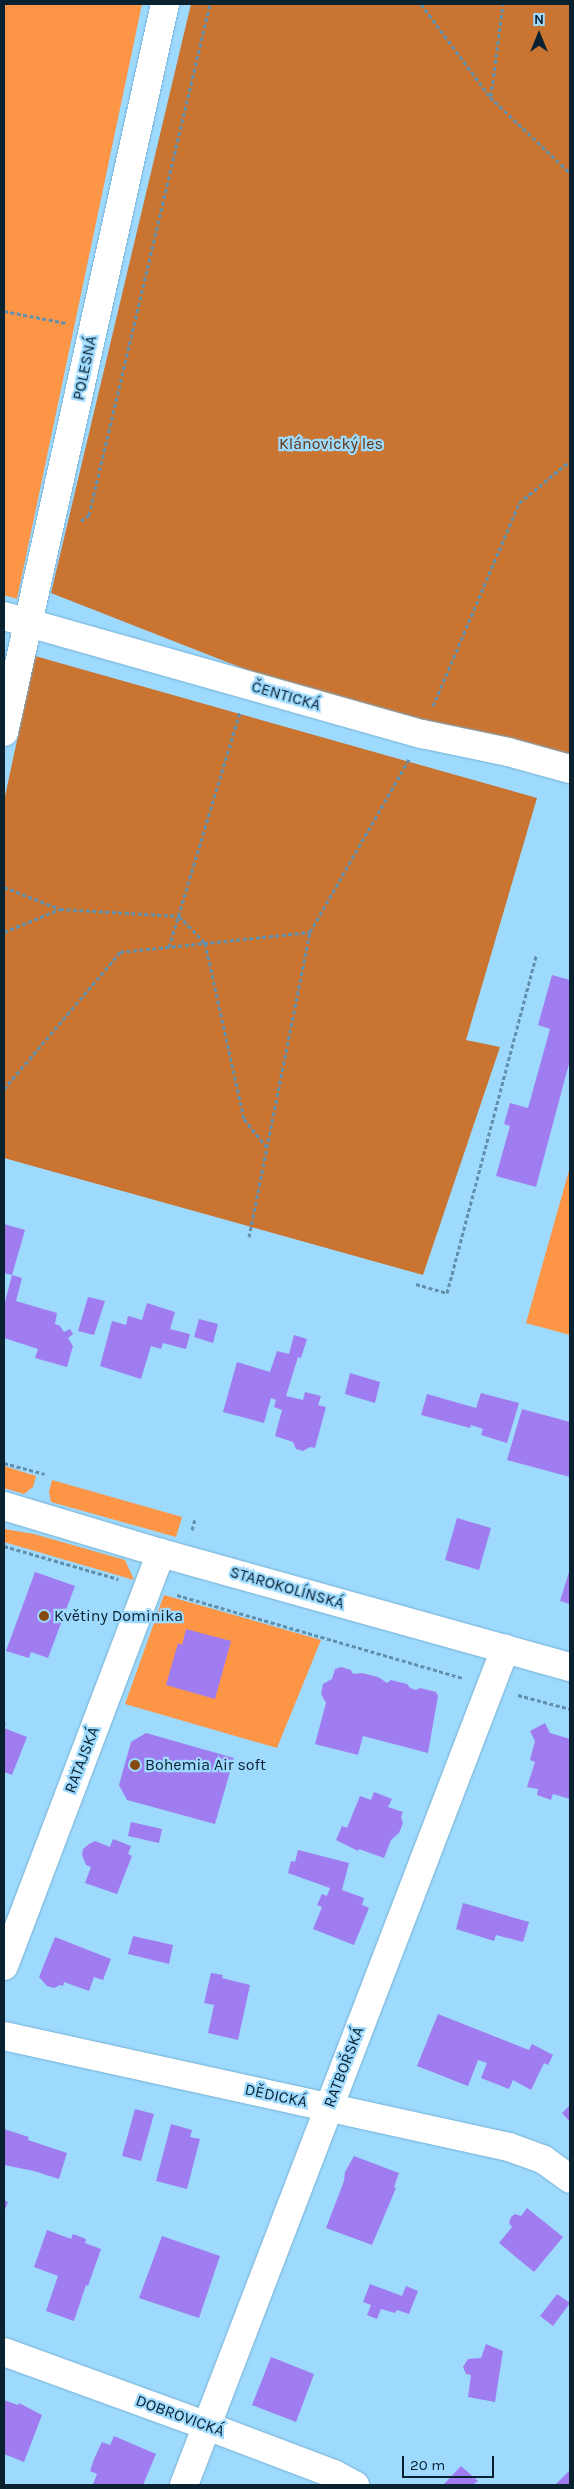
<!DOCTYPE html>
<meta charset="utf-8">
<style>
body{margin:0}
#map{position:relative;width:574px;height:2489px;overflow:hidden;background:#9edafe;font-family:Karla,sans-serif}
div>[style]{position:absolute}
.green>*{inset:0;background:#fc9546}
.forest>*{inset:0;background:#ca7432}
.building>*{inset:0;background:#9f7df1}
.path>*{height:3px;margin-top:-1.5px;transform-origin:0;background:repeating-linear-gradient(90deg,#628faa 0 4px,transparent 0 6.5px)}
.roads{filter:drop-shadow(0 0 1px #75b0d3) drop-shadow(0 0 1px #75b0d3)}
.minor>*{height:28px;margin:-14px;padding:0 14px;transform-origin:14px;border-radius:14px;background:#fff}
.major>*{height:28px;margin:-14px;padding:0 14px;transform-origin:14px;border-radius:14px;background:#fff}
.dots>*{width:14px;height:14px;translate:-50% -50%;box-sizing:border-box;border:2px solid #9edafe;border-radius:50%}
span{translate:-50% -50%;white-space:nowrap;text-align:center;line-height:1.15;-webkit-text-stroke:4.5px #9edafe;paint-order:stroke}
.street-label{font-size:16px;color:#0a2230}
.park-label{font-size:16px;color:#5f3310}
.poi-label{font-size:16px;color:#0a2230}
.left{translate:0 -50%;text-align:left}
.frame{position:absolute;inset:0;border:5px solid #0a2230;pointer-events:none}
.north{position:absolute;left:514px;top:10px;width:50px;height:50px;-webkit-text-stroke:4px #9edafe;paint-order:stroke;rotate:0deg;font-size:14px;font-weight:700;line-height:20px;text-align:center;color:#0a2230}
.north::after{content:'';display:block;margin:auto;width:18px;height:22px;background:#0a2230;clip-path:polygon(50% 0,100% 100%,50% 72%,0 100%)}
.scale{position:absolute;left:402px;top:2456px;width:92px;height:22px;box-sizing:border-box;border:2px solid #0a2230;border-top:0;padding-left:6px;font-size:15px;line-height:18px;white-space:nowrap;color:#0a2230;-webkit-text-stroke:4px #9edafe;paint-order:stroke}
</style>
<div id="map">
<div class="green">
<div style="clip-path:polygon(4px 4px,142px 4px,17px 599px,4px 595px)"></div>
<div style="clip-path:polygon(570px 1167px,570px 1335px,526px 1323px)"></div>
<div style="clip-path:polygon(4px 1466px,36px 1476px,33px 1487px,24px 1494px,4px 1488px)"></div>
<div style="clip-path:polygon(52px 1480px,182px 1517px,176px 1537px,51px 1502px,49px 1492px)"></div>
<div style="clip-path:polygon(4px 1529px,34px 1534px,125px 1560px,134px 1580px,4px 1542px)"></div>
<div style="clip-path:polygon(164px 1595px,321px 1640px,277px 1748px,125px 1704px)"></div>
</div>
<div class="forest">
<div style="clip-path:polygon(191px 4px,570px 4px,570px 760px,265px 677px,51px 593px)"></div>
<div style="clip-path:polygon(35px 656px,537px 798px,466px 1040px,500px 1047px,423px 1275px,4px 1158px,4px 801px)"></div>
</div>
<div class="building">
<div style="clip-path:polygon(552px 975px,570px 980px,570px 1060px,536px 1187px,496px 1176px,510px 1126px,504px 1124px,510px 1103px,528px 1108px,550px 1029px,538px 1025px)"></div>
<div style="clip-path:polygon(4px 1224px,25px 1230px,12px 1275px,4px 1273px)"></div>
<div style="clip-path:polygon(12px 1275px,22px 1278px,16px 1301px,57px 1313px,55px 1324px,60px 1326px,64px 1332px,70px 1329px,73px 1334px,68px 1338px,73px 1346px,67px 1367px,35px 1358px,38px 1349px,4px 1338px,4px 1306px)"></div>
<div style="clip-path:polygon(88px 1297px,105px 1301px,94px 1335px,78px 1331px)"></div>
<div style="clip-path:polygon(147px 1303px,175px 1312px,170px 1329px,190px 1334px,186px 1349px,163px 1343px,161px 1349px,151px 1346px,141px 1379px,100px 1366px,112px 1321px,126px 1325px,128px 1316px,142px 1320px)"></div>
<div style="clip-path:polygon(199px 1319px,218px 1324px,213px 1343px,194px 1337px)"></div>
<div style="clip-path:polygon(294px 1335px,307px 1339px,301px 1358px,298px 1357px,286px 1396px,303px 1400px,305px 1392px,321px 1396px,318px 1405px,326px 1407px,315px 1448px,310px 1447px,303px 1451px,296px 1449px,293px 1442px,275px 1436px,282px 1410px,274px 1407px,276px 1400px,271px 1398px,264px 1423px,223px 1412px,237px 1362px,270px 1372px,277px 1351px,289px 1354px)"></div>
<div style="clip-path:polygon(350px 1373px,380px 1382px,375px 1403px,345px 1394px)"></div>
<div style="clip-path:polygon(481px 1393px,519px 1403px,507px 1443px,481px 1435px,483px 1429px,471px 1425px,470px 1428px,421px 1415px,427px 1394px,476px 1408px)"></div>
<div style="clip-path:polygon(522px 1409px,570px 1422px,570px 1477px,507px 1460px)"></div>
<div style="clip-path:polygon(457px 1518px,491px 1528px,479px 1570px,445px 1560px)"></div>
<div style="clip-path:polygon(570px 1569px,570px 1604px,560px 1601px)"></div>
<div style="clip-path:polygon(35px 1572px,75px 1586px,48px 1658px,31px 1652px,29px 1658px,6px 1651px)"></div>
<div style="clip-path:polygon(186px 1629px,231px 1641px,215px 1699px,166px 1685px,178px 1643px,182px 1645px)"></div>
<div style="clip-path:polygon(341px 1667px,351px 1670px,353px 1674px,362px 1673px,378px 1677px,387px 1683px,391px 1680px,407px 1684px,410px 1688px,416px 1690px,420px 1688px,436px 1692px,438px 1696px,428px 1753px,363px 1736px,358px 1755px,315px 1744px,326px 1703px,321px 1694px,323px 1684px,332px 1679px,335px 1669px)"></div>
<div style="clip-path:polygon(4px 1722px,6px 1723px,4px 1728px,27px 1737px,12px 1775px,4px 1772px)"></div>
<div style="clip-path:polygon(545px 1723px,550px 1733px,570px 1739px,570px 1799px,553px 1794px,551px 1800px,537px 1795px,538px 1789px,527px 1787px,535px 1762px,530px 1760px,535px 1741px,530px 1731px)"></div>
<div style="clip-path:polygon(146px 1733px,234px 1758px,215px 1824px,127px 1800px,119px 1785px,131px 1742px)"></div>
<div style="clip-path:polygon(374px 1792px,392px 1799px,388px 1807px,403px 1812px,401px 1817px,403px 1823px,399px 1833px,391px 1840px,384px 1858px,359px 1849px,358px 1851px,336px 1840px,342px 1826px,347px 1828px,360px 1796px,371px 1800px)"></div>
<div style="clip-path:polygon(131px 1822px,162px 1829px,159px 1843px,128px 1836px)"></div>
<div style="clip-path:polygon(113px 1839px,131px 1846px,128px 1854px,132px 1856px,117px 1894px,85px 1883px,91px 1867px,86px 1865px,82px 1855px,83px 1849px,89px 1844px,95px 1841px,110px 1847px)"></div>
<div style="clip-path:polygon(298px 1850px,349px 1863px,342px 1890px,364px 1898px,362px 1905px,369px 1908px,354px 1945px,313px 1929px,322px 1907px,317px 1905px,322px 1894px,327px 1896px,330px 1888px,288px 1873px,291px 1861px,295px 1862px)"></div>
<div style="clip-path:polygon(463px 1903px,529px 1922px,523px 1942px,496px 1935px,494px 1941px,456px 1929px)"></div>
<div style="clip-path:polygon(133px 1936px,173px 1945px,169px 1964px,128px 1954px)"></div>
<div style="clip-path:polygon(55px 1937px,111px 1959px,103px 1980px,94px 1977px,89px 1991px,64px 1982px,63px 1986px,60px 1985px,54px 1988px,47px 1986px,39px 1977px)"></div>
<div style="clip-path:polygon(211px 1973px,223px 1975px,222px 1978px,250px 1985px,238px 2040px,208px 2033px,214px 2005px,204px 2003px)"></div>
<div style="clip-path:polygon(438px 2014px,529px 2050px,532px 2044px,553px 2055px,548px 2065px,544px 2063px,531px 2090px,513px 2080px,509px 2089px,481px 2078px,487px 2063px,478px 2060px,468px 2086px,417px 2066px)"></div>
<div style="clip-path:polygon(570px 2105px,570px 2122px,562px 2113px)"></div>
<div style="clip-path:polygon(135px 2109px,154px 2114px,141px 2161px,122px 2156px)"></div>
<div style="clip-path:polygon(171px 2124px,192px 2130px,190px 2137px,200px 2139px,187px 2189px,156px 2181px)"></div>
<div style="clip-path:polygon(4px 2129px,29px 2137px,28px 2140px,67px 2153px,59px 2179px,34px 2171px,4px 2165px)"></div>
<div style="clip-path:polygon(354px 2156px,399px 2173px,394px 2187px,396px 2188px,372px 2245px,326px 2228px,344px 2181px,345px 2172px)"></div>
<div style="clip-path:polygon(4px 2200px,8px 2202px,4px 2212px)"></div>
<div style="clip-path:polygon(527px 2208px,563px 2237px,534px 2272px,499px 2243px,512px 2227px,509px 2223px,511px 2217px,515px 2214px,521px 2216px)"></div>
<div style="clip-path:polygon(47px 2230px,71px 2239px,73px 2234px,86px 2239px,85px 2243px,101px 2249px,88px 2286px,86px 2285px,74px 2321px,46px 2311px,58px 2276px,34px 2267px)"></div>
<div style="clip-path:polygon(162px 2236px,220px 2256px,199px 2318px,139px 2298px)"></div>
<div style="clip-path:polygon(370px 2284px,402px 2296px,406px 2286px,418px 2291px,409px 2314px,397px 2310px,395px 2313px,381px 2309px,377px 2319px,367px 2315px,371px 2305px,363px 2302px)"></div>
<div style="clip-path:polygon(557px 2294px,570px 2303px,553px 2326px,540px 2316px)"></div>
<div style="clip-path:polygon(486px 2344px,503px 2351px,495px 2402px,468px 2397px,471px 2375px,466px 2374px,463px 2367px,468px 2359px,481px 2358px)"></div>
<div style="clip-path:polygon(271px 2357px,314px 2374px,296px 2422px,252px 2405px)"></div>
<div style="clip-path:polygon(4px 2400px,18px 2405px,19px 2403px,42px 2415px,24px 2462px,4px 2454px)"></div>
<div style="clip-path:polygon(114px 2436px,156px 2454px,143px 2485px,93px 2484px,97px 2474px,90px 2471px,94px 2459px,102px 2442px,110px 2445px)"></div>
<div style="clip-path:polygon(461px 2466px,478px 2481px,473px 2485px,443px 2485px)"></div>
<div style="clip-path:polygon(570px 2470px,570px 2485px,555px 2485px)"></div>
</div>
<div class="path">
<div style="left:421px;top:4px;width:116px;rotate:53.4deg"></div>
<div style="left:490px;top:97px;width:110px;rotate:43.5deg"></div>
<div style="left:491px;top:96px;width:93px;rotate:-82.6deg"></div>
<div style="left:4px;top:311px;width:63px;rotate:11deg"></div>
<div style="left:81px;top:521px;width:10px;rotate:-37deg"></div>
<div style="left:89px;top:515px;width:525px;rotate:-76.68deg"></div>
<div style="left:433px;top:706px;width:220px;rotate:-67deg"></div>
<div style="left:519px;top:503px;width:66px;rotate:-39.5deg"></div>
<div style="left:4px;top:887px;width:60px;rotate:21.4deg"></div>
<div style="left:4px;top:932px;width:61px;rotate:-22.3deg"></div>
<div style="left:60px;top:909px;width:119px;rotate:3.4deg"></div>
<div style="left:179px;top:916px;width:37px;rotate:46deg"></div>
<div style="left:205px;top:943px;width:180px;rotate:77.5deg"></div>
<div style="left:244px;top:1119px;width:36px;rotate:51deg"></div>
<div style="left:169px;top:947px;width:245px;rotate:-73.2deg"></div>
<div style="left:4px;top:1089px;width:180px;rotate:-49.7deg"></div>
<div style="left:120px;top:952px;width:191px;rotate:-6deg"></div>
<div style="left:249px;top:1237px;width:311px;rotate:-78.7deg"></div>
<div style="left:310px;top:932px;width:199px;rotate:-60.2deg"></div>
<div style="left:416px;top:1284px;width:32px;rotate:16deg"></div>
<div style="left:447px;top:1293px;width:350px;rotate:-75.2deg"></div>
<div style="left:4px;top:1463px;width:42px;rotate:15deg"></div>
<div style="left:192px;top:1530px;width:11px;rotate:-75deg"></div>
<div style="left:4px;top:1546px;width:119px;rotate:16.1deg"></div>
<div style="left:177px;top:1595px;width:297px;rotate:16.2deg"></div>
<div style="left:518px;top:1695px;width:54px;rotate:15.1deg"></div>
</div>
<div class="roads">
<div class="minor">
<div style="left:4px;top:616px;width:434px;rotate:15.8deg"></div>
<div style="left:422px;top:734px;width:88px;rotate:11.8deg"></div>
<div style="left:508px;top:752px;width:64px;rotate:15.3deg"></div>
<div style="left:4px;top:732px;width:746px;rotate:-77.53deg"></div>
<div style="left:4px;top:1966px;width:442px;rotate:-69.2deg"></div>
<div style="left:4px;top:2036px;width:517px;rotate:12.4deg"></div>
<div style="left:509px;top:2147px;width:37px;rotate:20deg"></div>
<div style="left:544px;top:2160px;width:32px;rotate:36deg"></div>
<div style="left:4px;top:2352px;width:216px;rotate:20deg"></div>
<div style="left:207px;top:2426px;width:136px;rotate:20.7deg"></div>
<div style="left:334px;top:2474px;width:24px;rotate:28deg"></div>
<div style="left:184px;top:2485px;width:896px;rotate:-68.99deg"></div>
</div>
<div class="major">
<div style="left:4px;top:1506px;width:164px;rotate:16.7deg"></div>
<div style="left:161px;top:1553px;width:425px;rotate:15.6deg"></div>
</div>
</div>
<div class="dots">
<div style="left:44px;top:1616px;background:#884811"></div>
<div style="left:135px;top:1765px;background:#884811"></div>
</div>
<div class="street-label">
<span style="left:85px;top:368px;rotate:-78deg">POLESNÁ</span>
<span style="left:286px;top:696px;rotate:16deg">ČENTICKÁ</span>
<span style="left:287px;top:1588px;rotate:16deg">STAROKOLÍNSKÁ</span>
<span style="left:82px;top:1760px;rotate:-69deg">RATAJSKÁ</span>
<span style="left:344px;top:2067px;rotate:-69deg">RATBOŘSKÁ</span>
<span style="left:276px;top:2096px;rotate:12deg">DĚDICKÁ</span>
<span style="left:180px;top:2416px;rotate:20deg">DOBROVICKÁ</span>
</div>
<div class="park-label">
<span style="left:331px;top:444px">Klánovický les</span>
</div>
<div class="poi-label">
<span class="left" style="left:54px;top:1616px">Květiny Dominika</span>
<span class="left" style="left:145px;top:1765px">Bohemia Air soft</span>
</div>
<div class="frame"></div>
<div class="north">N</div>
<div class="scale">20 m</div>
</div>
